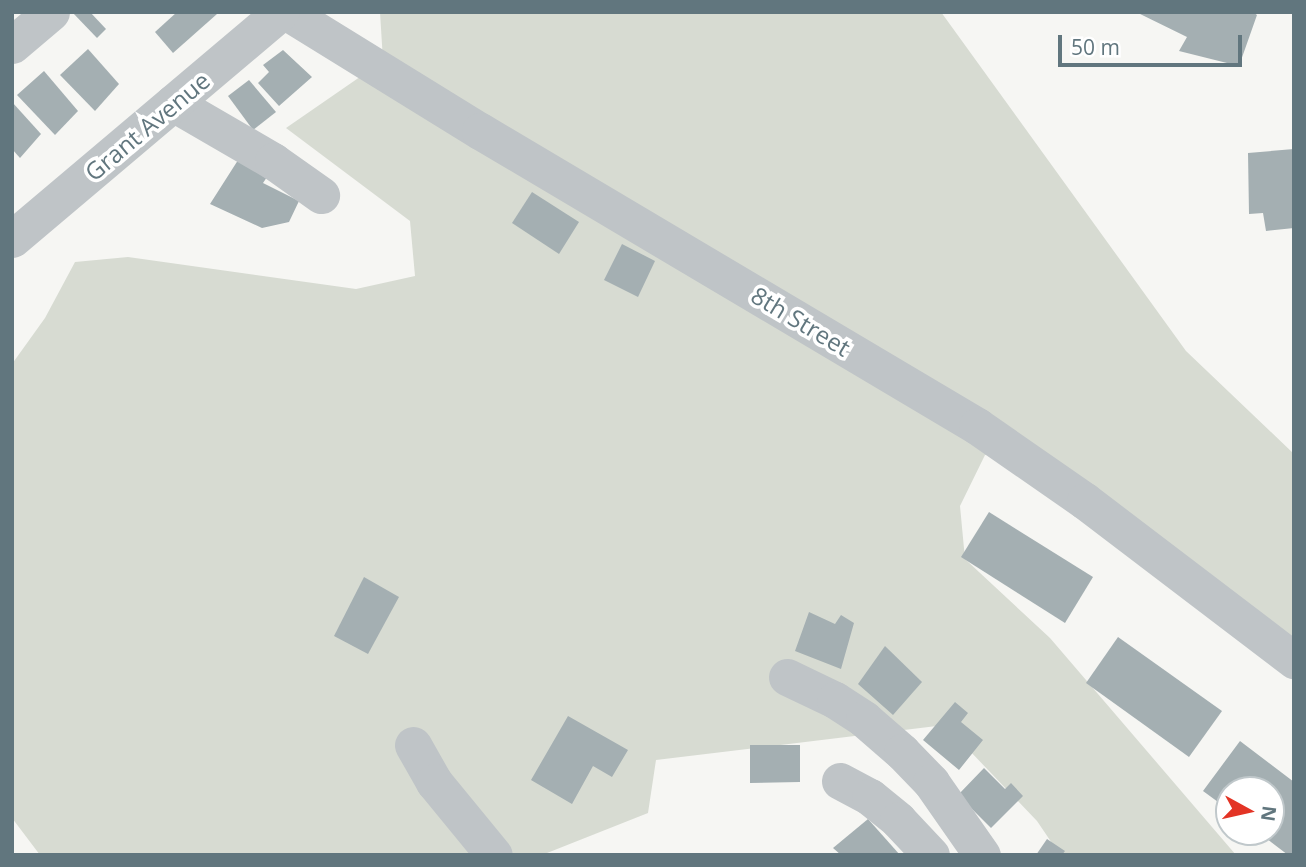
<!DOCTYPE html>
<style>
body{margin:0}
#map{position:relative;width:1306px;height:867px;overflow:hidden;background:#f6f6f3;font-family:"Open Sans",sans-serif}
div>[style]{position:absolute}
.green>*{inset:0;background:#d7dbd2}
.building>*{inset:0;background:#a4afb2}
.minor>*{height:37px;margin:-18.5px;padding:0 18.5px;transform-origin:18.5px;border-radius:18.5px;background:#bfc4c7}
span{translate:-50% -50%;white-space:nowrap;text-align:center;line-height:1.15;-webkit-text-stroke:7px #fff;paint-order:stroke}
.street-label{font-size:24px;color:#61767e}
.frame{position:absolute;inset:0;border:14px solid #61767e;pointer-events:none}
.north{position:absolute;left:1215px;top:776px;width:70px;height:70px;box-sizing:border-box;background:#fff;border:2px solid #c0c8cb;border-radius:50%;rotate:98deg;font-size:19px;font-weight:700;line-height:28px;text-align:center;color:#61767e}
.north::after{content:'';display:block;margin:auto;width:24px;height:32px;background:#e33425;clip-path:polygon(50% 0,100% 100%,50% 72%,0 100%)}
.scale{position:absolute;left:1058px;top:35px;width:184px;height:32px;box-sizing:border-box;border:4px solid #61767e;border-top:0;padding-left:9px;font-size:21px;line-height:24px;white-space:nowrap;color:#61767e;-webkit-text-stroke:5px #fff;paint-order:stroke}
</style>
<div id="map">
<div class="green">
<div style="clip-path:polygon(380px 12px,941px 12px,1186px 351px,1294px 454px,1294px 641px,1040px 456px,985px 455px,960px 506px,965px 559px,1050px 638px,1236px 855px,1060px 855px,1037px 821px,945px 725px,656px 760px,648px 813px,542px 855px,40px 855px,12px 818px,12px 364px,45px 318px,75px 262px,128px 257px,356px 289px,415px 276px,410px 221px,286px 128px,383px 61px)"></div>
</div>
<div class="building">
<div style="clip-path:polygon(72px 12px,90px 12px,106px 29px,97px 38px)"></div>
<div style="clip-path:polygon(177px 12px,217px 14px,173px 53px,155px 32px)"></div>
<div style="clip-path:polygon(1136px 12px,1253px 12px,1257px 15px,1239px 66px,1179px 51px,1187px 37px)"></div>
<div style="clip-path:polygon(88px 49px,119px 84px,95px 111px,60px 75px)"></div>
<div style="clip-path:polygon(283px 50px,312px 77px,279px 106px,258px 83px,269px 72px,263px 65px)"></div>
<div style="clip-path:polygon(44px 71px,78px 111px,55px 135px,17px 95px)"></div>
<div style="clip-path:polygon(249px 80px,276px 112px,253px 130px,228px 96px)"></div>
<div style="clip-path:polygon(12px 102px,41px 134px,20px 158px,12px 149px)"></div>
<div style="clip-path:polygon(1294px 149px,1294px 228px,1266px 231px,1263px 213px,1249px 214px,1248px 153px)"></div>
<div style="clip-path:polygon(240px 157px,269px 174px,263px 183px,299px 201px,289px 222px,262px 228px,210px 204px)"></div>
<div style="clip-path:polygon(532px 192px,579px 222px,559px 254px,512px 223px)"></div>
<div style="clip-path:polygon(622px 244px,655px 261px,638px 297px,604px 280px)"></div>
<div style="clip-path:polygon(989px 512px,1093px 577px,1065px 623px,961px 557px)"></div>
<div style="clip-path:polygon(364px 577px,399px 597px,368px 654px,334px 636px)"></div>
<div style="clip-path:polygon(809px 612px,835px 624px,841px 615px,854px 623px,841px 669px,795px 651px)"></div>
<div style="clip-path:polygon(1118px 637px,1222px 711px,1189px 757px,1086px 683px)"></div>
<div style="clip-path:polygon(885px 646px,922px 682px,893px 715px,858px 684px)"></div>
<div style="clip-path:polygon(955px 702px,968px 713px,961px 722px,983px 740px,959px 770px,923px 740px)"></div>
<div style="clip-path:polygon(568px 716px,628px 750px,612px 777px,593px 766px,572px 804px,531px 780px)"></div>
<div style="clip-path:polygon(1240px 741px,1294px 782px,1294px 855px,1288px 855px,1258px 832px,1271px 832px,1271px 790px,1229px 790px,1229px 810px,1203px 791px)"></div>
<div style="clip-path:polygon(750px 745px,800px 745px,800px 782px,750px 783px)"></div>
<div style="clip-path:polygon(984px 768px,1005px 789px,1011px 783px,1023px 796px,991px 828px,958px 795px)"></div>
<div style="clip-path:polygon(868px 819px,900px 855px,841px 855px,833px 848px)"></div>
<div style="clip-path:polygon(1047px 839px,1065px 851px,1062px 855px,1036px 855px)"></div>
</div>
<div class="minor">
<div style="left:287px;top:12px;width:227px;rotate:31.7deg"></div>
<div style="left:480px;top:131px;width:578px;rotate:30.69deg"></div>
<div style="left:977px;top:426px;width:131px;rotate:34.8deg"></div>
<div style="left:1085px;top:501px;width:263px;rotate:37.3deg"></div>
<div style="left:12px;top:45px;width:51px;rotate:-40.2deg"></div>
<div style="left:173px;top:103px;width:116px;rotate:30.1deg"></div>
<div style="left:273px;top:161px;width:59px;rotate:35.3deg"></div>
<div style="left:12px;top:239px;width:352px;rotate:-40.2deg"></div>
<div style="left:787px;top:677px;width:53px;rotate:25.6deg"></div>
<div style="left:835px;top:700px;width:35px;rotate:33deg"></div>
<div style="left:864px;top:719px;width:50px;rotate:41deg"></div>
<div style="left:902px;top:752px;width:42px;rotate:46deg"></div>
<div style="left:931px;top:782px;width:89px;rotate:55.1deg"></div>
<div style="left:413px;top:745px;width:43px;rotate:60.4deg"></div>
<div style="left:434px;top:782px;width:94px;rotate:50.6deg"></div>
<div style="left:840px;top:781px;width:34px;rotate:28deg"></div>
<div style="left:870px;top:797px;width:36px;rotate:39deg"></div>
<div style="left:898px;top:820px;width:48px;rotate:46.7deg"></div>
</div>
<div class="street-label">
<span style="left:147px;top:126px;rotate:-40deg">Grant Avenue</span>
<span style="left:801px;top:321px;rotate:31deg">8th Street</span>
</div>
<div class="frame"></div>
<div class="north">N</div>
<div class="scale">50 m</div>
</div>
